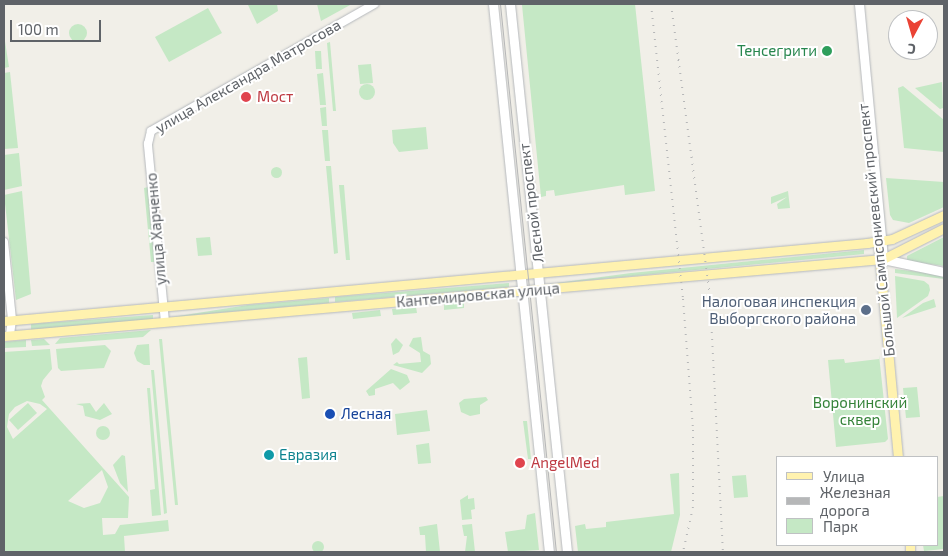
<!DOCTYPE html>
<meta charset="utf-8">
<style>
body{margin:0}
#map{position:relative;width:948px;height:556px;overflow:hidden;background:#f1efe8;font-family:"Exo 2",sans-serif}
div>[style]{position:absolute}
.green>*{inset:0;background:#c5e8c5}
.round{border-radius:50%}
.roads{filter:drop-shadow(0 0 1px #b5b8bc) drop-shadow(0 0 1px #b5b8bc)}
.tertiary>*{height:8px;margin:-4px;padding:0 4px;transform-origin:4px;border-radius:4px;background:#fff}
.secondary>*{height:9px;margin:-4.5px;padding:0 4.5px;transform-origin:4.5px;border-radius:4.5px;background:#fff}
.primary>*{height:9px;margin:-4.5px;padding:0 4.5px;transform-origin:4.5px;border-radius:4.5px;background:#fff2af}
.tram>*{height:1px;margin:-0.5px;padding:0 0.5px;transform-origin:0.5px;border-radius:0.5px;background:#b6b7b8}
.rail>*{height:2px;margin-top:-1px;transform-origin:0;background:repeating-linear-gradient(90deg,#b6b7b8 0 1px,transparent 0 7px)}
.dots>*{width:14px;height:14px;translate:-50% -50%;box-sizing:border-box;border:2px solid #fff;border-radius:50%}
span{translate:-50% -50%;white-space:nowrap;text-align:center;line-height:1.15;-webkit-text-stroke:4px #fff;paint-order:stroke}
.leisure-label{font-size:15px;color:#27864d}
.right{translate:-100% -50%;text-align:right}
.street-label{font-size:15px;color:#5f6368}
.health-label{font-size:15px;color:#be3a42}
.left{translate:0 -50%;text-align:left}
.service-label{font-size:15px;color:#4e5e75}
.park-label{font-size:15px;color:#348238}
.transit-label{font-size:15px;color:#164399}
.culture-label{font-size:15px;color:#0d838f}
.frame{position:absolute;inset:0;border:5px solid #5f6368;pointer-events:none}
.legend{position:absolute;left:776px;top:456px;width:162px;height:90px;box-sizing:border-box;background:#fff;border:1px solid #bfc1c3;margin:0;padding:6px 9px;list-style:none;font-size:15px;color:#5f6368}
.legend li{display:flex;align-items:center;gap:10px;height:25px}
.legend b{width:25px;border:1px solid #bfc1c3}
.north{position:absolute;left:888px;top:10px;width:50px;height:50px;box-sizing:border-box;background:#fff;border:1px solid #bfc1c3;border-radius:50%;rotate:186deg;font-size:14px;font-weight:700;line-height:20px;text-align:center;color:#5f6368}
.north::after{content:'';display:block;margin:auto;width:18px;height:22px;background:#ea4335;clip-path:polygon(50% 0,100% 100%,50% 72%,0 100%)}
.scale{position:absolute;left:10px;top:20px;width:91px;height:22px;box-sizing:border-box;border:2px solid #5f6368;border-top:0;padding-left:6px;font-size:15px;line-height:18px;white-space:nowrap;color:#5f6368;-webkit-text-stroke:4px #fff;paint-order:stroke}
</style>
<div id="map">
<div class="green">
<div style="clip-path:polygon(277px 4px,278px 11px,257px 24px,248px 5px)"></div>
<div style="clip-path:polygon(317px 4px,352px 4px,321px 21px)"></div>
<div style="clip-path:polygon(635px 4px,655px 191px,625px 195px,624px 185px,555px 196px,554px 190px,546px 191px,546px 196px,541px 197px,522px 5px)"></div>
<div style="clip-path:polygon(208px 8px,222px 33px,169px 62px,155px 37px)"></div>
<div class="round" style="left:69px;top:24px;width:18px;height:18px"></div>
<div style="clip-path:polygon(4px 35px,9px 67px,4px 68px)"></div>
<div style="clip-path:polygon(330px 42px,336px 111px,333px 111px,327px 43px)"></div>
<div style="clip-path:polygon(315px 51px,321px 51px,322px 69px,316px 69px)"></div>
<div style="clip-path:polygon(371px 64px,373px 83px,360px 84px,358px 65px)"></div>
<div style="clip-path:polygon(10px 72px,18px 148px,4px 149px,4px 73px)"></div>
<div style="clip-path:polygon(323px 73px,326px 105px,320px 105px,317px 74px)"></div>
<div style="clip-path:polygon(942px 82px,943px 108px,940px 109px,915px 88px)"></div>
<div class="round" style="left:359px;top:84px;width:16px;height:16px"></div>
<div style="clip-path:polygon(903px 86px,944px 120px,944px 152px,904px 148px,898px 88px)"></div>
<div style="clip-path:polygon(326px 107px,327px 126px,322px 126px,320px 108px)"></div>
<div style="clip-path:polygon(426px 127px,428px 149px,399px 152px,393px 143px,392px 130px)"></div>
<div style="clip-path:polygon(322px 130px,328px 130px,330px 161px,325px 161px)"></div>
<div style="clip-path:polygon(19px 153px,22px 186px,4px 190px,4px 155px)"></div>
<div style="clip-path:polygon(326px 166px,331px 166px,338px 253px,334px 254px)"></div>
<div class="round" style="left:270.5px;top:166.5px;width:11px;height:11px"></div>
<div style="clip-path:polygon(886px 178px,944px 182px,944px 207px,909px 223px,893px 220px,890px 215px)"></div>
<div style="clip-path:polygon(339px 185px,344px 185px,350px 260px,346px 260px)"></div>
<div style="clip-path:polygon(148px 187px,155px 262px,151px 262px,144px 188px)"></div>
<div style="clip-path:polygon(22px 191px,31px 294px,16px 300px,4px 195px)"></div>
<div style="clip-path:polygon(788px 191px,790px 208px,778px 209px,777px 204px,787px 197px,771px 204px,771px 197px)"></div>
<div style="clip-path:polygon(210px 237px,212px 255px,198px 256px,196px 238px)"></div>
<div style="clip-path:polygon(944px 237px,944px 266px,907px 261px,907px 256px)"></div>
<div style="clip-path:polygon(864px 250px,864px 254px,549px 284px,631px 273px)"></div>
<div style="clip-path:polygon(895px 269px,944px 275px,944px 279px,895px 273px)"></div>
<div style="clip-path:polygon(895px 276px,924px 281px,929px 285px,930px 290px,928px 296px,897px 318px)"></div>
<div style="clip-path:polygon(509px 283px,509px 287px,335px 302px,335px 297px)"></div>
<div style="clip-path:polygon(329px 298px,329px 303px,172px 317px,248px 305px)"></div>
<div style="clip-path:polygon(934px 299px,936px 307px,902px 318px,923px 303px)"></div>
<div style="clip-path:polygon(464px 302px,464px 308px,444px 310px,444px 304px)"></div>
<div style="clip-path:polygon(416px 307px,417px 313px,393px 315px,392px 309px)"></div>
<div style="clip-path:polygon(380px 310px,381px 316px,353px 319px,352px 313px)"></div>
<div style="clip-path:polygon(153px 315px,153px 320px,31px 330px,31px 324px)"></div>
<div style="clip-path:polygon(151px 330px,143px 337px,55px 344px,60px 338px)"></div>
<div style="clip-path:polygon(421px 337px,423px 351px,430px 355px,431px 364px,422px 373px,393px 365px,397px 362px,399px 364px,421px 362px,420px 353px,409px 346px,413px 338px)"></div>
<div style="clip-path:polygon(396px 338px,403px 345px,399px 352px,393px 355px,391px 344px)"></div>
<div style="clip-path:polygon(44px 339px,50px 345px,32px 346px,31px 340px)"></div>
<div style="clip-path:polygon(159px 339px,162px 339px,178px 505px,175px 505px)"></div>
<div style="clip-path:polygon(26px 340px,26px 347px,4px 348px,4px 342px)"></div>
<div style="clip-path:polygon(149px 344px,150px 365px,144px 365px,137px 361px,134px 353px,137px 345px)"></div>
<div style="clip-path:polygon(105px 345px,111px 351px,104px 368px,61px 371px,58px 368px,56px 349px)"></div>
<div style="clip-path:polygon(evenodd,50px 349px,52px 369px,43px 380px,41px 386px,45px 397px,42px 400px,129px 497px,128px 518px,102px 518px,103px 535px,115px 534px,120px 525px,168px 520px,169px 531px,124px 536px,125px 552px,4px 552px,4px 352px,50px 349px,27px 401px,40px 404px,47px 409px,13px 439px,7px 427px,9px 414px,15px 407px,27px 401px,50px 349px,102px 470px,108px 487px,100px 503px,84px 508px,68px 501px,102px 470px)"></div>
<div style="clip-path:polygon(879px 355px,888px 439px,885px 442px,836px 447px,828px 360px,844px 359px,845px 363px,879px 359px)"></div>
<div style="clip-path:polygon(307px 357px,310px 398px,302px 399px,298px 358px)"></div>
<div style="clip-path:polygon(391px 369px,407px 375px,410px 382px,400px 390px,393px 383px,375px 389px,375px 395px,369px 396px,366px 391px)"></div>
<div style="clip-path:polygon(151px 370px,154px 370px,167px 513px,164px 514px)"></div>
<div style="clip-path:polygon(917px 387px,920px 417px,906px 418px,903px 388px)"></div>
<div style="clip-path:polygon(147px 388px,150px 388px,161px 515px,152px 516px,150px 490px,155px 489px)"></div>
<div style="clip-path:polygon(486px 397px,488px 400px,480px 405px,480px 414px,470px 416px,461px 412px,459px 403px,464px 399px)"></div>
<div style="clip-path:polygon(28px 403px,37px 413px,18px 430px,9px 420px)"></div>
<div style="clip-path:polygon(90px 403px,96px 412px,104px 403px,112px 414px,100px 420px,85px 416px,83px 406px,76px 404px)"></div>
<div style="clip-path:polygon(427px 410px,430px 431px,397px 435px,395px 414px)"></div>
<div style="clip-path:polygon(523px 421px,527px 421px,531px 459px,528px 459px)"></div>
<div class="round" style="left:96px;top:426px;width:14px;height:14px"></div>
<div style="clip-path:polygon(429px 443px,431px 463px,418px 464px,416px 445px)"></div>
<div style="clip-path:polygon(122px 455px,125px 456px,128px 492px,120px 483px,113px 465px)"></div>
<div style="clip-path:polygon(679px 473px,680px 515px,671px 552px,578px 552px,575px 526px,585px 524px,586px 529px,606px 527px,606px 522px,674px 514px,670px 474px)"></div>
<div style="clip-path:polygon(746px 475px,748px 497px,734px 498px,732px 476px)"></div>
<div style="clip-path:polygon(468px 495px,468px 499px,474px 498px,475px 509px,471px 510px,472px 519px,462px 520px,460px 500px)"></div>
<div style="clip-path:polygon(944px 496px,944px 549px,924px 551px,923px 545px,937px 545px,937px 497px)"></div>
<div style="clip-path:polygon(535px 513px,539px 550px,508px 552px,505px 532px,525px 529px,527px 515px)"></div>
<div style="clip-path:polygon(437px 524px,440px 552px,426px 552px,425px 535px,420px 535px,419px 527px)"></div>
<div style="clip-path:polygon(472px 524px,475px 552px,465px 552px,467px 536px,464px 536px,462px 525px)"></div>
<div class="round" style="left:312px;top:541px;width:12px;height:12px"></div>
</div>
<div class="roads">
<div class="tertiary">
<div style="left:4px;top:242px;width:78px;rotate:84.1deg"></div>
<div style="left:12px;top:320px;width:15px;rotate:98deg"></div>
<div style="left:165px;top:322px;width:179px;rotate:-95.5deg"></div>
<div style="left:148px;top:144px;width:13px;rotate:-77deg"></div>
<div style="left:151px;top:131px;width:257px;rotate:-29.6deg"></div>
</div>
<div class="secondary">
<div style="left:493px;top:4px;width:551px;rotate:84.17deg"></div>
<div style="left:510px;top:4px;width:551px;rotate:84.06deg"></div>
<div style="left:859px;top:4px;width:256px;rotate:84.6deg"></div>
<div style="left:883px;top:259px;width:62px;rotate:12deg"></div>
</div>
<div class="primary">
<div style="left:878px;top:242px;width:216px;rotate:84.7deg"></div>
<div style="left:4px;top:321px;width:867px;rotate:-5.16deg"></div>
<div style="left:867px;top:243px;width:25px;rotate:-9deg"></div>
<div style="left:892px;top:239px;width:57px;rotate:-24.8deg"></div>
<div style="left:4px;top:336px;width:882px;rotate:-5.01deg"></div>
<div style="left:883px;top:259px;width:68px;rotate:-26.9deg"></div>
<div style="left:910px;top:545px;width:7px;rotate:90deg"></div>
</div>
</div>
<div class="tram">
<div style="left:500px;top:4px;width:551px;rotate:84.17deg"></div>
</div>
<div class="rail">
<div style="left:651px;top:4px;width:297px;rotate:83.8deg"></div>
<div style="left:683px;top:299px;width:131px;rotate:85.6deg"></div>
<div style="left:693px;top:430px;width:77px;rotate:90deg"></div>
<div style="left:693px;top:507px;width:46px;rotate:102.5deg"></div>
<div style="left:671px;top:4px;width:296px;rotate:82.4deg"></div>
<div style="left:710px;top:297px;width:255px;rotate:87.1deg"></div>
</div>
<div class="dots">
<div style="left:827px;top:51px;background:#2e9e5b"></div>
<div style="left:246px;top:97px;background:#e0444e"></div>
<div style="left:866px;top:310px;background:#5c6f8a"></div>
<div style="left:330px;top:414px;background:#1a4fb4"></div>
<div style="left:269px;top:455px;background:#0f9aa8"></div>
<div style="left:520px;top:463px;background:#e0444e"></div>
</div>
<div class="leisure-label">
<span class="right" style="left:817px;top:51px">Тенсегрити</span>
</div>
<div class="street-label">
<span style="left:248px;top:76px;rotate:-30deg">улица Александра Матросова</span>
<span style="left:531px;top:203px;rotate:-97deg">Лесной проспект</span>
<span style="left:156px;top:229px;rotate:-95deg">улица Харченко</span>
<span style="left:876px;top:230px;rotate:-96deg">Большой Сампсониевский проспект</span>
<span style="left:478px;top:295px;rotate:-5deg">Кантемировская улица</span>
</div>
<div class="health-label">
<span class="left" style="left:257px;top:97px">Мост</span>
<span class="left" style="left:531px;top:463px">AngelMed</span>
</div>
<div class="service-label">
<span class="right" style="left:856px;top:310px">Налоговая инспекция<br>Выборгского района</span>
</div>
<div class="park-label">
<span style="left:860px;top:411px">Воронинский<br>сквер</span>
</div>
<div class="transit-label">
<span class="left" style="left:341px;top:414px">Лесная</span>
</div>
<div class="culture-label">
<span class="left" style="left:279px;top:455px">Евразия</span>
</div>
<div class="frame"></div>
<ul class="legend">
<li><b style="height:6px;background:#fff2af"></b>Улица</li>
<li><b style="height:6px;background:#b6b7b8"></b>Железная дорога</li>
<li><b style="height:14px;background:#c5e8c5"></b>Парк</li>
</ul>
<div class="north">С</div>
<div class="scale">100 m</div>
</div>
